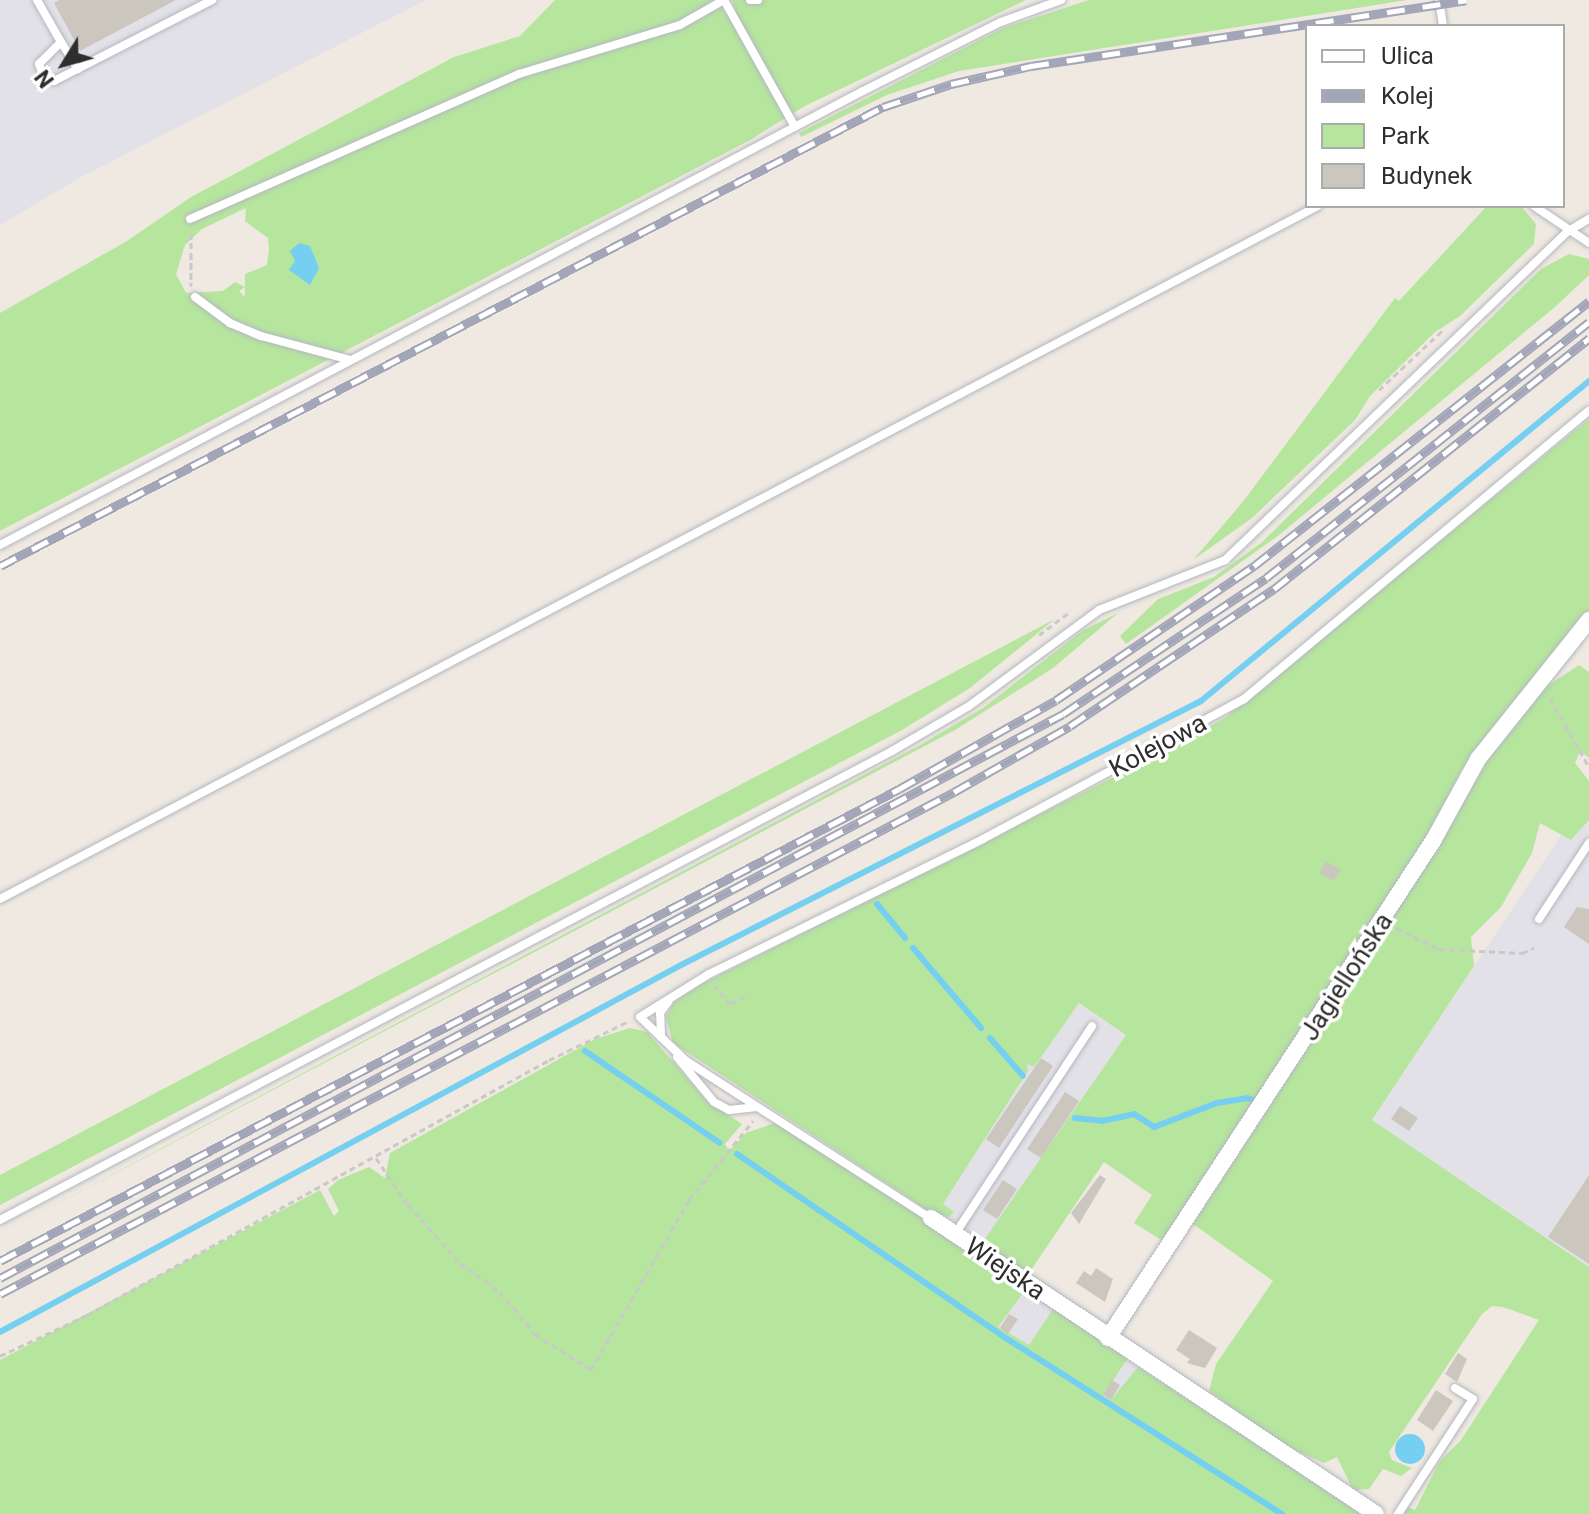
<!DOCTYPE html>
<meta charset="utf-8">
<style>
body{margin:0}
#map{position:relative;width:1589px;height:1514px;overflow:hidden;background:#efe9e1;font-family:Roboto,sans-serif}
div>[style]{position:absolute}
.industrial>*{inset:0;background:#e3e1e8}
.green>*{inset:0;background:#b6e59e}
.water>*{inset:0;background:#75cff0}
.round{border-radius:50%}
.stream>*{height:6px;margin:-3px;padding:0 3px;transform-origin:3px;border-radius:3px;background:#75cff0}
.building>*{inset:0;background:#cbc7bf}
.path>*{height:3px;margin-top:-1.5px;transform-origin:0;background:repeating-linear-gradient(90deg,#c9c9c9 0 6px,transparent 0 10px)}
.roads{filter:drop-shadow(0 0 2px #b4b7c1) drop-shadow(0 0 2px #b4b7c1)}
.service>*{height:8px;margin:-4px;padding:0 4px;transform-origin:4px;border-radius:4px;background:#fff}
.minor>*{height:16px;margin:-8px;padding:0 8px;transform-origin:8px;border-radius:8px;background:#fff}
.rail>*{height:9px;margin-top:-4.5px;transform-origin:0;background:repeating-linear-gradient(90deg,#fff 0 18px,#a3a6b8 0 36px);box-sizing:border-box;border-block:2px solid #a3a6b8}
span{translate:-50% -50%;white-space:nowrap;text-align:center;line-height:1.15;-webkit-text-stroke:7px #fff;paint-order:stroke}
.street-label{font-size:26px;color:#2e2e2e}
.legend{position:absolute;left:1305px;top:24px;width:260px;height:184px;box-sizing:border-box;background:#fff;border:2px solid #ababab;margin:0;padding:10px 14px;list-style:none;font-size:24px;color:#2e2e2e}
.legend li{display:flex;align-items:center;gap:16px;height:40px}
.legend b{width:40px;border:2px solid #ababab}
.north{position:absolute;left:24px;top:24px;width:80px;height:80px;-webkit-text-stroke:6px #fff;paint-order:stroke;rotate:233deg;font-size:22px;font-weight:700;line-height:32px;text-align:center;color:#2e2e2e}
.north::after{content:'';display:block;margin:auto;width:28px;height:36px;background:#2e2e2e;clip-path:polygon(50% 0,100% 100%,50% 72%,0 100%)}
</style>
<div id="map">
<div class="industrial">
<div style="clip-path:polygon(0 0,426px 0,81px 177px,0 225px)"></div>
<div style="clip-path:polygon(1589px 793px,1589px 1267px,1372px 1120px)"></div>
<div style="clip-path:polygon(1079px 1003px,1126px 1035px,984px 1242px,949px 1217px,953px 1212px,942px 1204px,1028px 1072px,1027px 1063px,1034px 1066px)"></div>
<div style="clip-path:polygon(1015px 1282px,1138px 1367px,1111px 1405px,989px 1322px)"></div>
</div>
<div class="green">
<div style="clip-path:polygon(evenodd,555px 0,716px 0,727px 15px,736px 12px,732px 0,1026px 0,805px 106px,750px 140px,0 531px,0 313px,127px 241px,191px 197px,347px 114px,454px 57px,520px 36px,555px 0,246px 208px,245px 221px,268px 238px,269px 249px,267px 265px,245px 274px,245px 297px,239px 291px,245px 287px,235px 282px,223px 291px,186px 293px,176px 274px,185px 245px,202px 229px,246px 208px)"></div>
<div style="clip-path:polygon(1089px 0,1407px 0,959px 71px,887px 95px,801px 137px,799px 133px,1003px 28px)"></div>
<div style="clip-path:polygon(1487px 206px,1521px 206px,1536px 224px,1534px 244px,1460px 316px,1435px 332px,1370px 396px,1355px 420px,1252px 518px,1193px 560px,1242px 503px,1395px 298px,1399px 301px)"></div>
<div style="clip-path:polygon(1569px 254px,1589px 259px,1589px 275px,1555px 307px,1279px 535px,1126px 644px,1120px 636px,1158px 599px,1214px 577px,1261px 543px,1541px 269px)"></div>
<div style="clip-path:polygon(1589px 419px,1589px 616px,1460px 772px,1429px 841px,1163px 1241px,1134px 1223px,1152px 1195px,1104px 1162px,1027px 1276px,980px 1246px,1126px 1035px,1079px 1003px,1034px 1067px,1027px 1064px,1028px 1071px,943px 1204px,954px 1212px,949px 1217px,930px 1212px,673px 1043px,666px 1017px,674px 1002px,698px 986px,1176px 746px,1226px 717px)"></div>
<div style="clip-path:polygon(1118px 613px,1053px 668px,955px 730px,0 1234px,922px 744px,983px 708px,1082px 631px)"></div>
<div style="clip-path:polygon(1055px 619px,970px 688px,902px 730px,0 1205px,0 1175px)"></div>
<div style="clip-path:polygon(1579px 665px,1589px 672px,1589px 758px,1580px 751px,1575px 763px,1589px 781px,1589px 820px,1571px 840px,1540px 823px,1532px 853px,1501px 907px,1471px 937px,1474px 966px,1372px 1120px,1589px 1267px,1589px 1514px,1404px 1514px,1408px 1507px,1415px 1510px,1440px 1461px,1461px 1440px,1539px 1320px,1503px 1307px,1492px 1306px,1482px 1314px,1389px 1452px,1392px 1460px,1412px 1468px,1401px 1476px,1383px 1469px,1369px 1489px,1353px 1490px,1337px 1457px,1324px 1463px,1283px 1445px,1209px 1391px,1216px 1364px,1273px 1281px,1193px 1224px,1347px 988px,1469px 778px,1538px 692px)"></div>
<div style="clip-path:polygon(630px 1028px,647px 1032px,708px 1102px,742px 1124px,725px 1144px,729px 1151px,746px 1133px,775px 1123px,876px 1185px,1026px 1289px,998px 1327px,1029px 1345px,1053px 1309px,1127px 1359px,1103px 1396px,1111px 1400px,1138px 1367px,1364px 1514px,0 1514px,0 1360px,320px 1190px,334px 1216px,339px 1211px,328px 1189px,338px 1180px,369px 1167px,385px 1178px,390px 1153px,595px 1039px)"></div>
</div>
<div class="water">
<div style="clip-path:polygon(299px 243px,310px 246px,319px 268px,310px 285px,289px 270px,295px 261px,290px 251px)"></div>
<div class="round" style="left:1395px;top:1434px;width:30px;height:30px"></div>
</div>
<div class="stream">
<div style="left:877px;top:904px;width:44px;rotate:50.5deg"></div>
<div style="left:913px;top:948px;width:105px;rotate:49.6deg"></div>
<div style="left:990px;top:1038px;width:50px;rotate:49deg"></div>
<div style="left:585px;top:1051px;width:163px;rotate:34.3deg"></div>
<div style="left:1075px;top:1118px;width:27px;rotate:6deg"></div>
<div style="left:1102px;top:1121px;width:33px;rotate:-12deg"></div>
<div style="left:1134px;top:1114px;width:24px;rotate:33deg"></div>
<div style="left:1154px;top:1127px;width:67px;rotate:-20.9deg"></div>
<div style="left:1217px;top:1103px;width:30px;rotate:-9deg"></div>
<div style="left:1247px;top:1098px;width:12px;rotate:20deg"></div>
<div style="left:737px;top:1154px;width:320px;rotate:34.4deg"></div>
<div style="left:1001px;top:1335px;width:333px;rotate:32.5deg"></div>
<div style="left:0;top:1332px;width:776px;rotate:-28.32deg"></div>
<div style="left:683px;top:964px;width:581px;rotate:-26.92deg"></div>
<div style="left:1201px;top:701px;width:503px;rotate:-39.51deg"></div>
</div>
<div class="building">
<div style="clip-path:polygon(59px 0,176px 0,80px 51px,54px 3px)"></div>
<div style="clip-path:polygon(1326px 861px,1341px 870px,1334px 881px,1319px 873px)"></div>
<div style="clip-path:polygon(1577px 907px,1589px 909px,1589px 944px,1564px 927px)"></div>
<div style="clip-path:polygon(1041px 1058px,1053px 1066px,999px 1148px,986px 1139px)"></div>
<div style="clip-path:polygon(1065px 1092px,1079px 1101px,1041px 1158px,1027px 1149px)"></div>
<div style="clip-path:polygon(1400px 1106px,1418px 1118px,1409px 1131px,1391px 1119px)"></div>
<div style="clip-path:polygon(1100px 1175px,1106px 1179px,1079px 1224px,1071px 1213px)"></div>
<div style="clip-path:polygon(1589px 1175px,1589px 1264px,1548px 1237px)"></div>
<div style="clip-path:polygon(1003px 1180px,1017px 1189px,997px 1219px,983px 1210px)"></div>
<div style="clip-path:polygon(1096px 1268px,1113px 1279px,1105px 1302px,1076px 1283px,1084px 1271px,1091px 1276px)"></div>
<div style="clip-path:polygon(1009px 1314px,1018px 1319px,1008px 1334px,1000px 1328px)"></div>
<div style="clip-path:polygon(1189px 1330px,1217px 1348px,1205px 1368px,1187px 1363px,1190px 1359px,1176px 1350px)"></div>
<div style="clip-path:polygon(1458px 1353px,1467px 1359px,1457px 1382px,1445px 1374px)"></div>
<div style="clip-path:polygon(1112px 1380px,1120px 1385px,1111px 1400px,1103px 1395px)"></div>
<div style="clip-path:polygon(1436px 1390px,1453px 1401px,1433px 1431px,1417px 1420px)"></div>
</div>
<div class="path">
<div style="left:191px;top:233px;width:53px;rotate:90deg"></div>
<div style="left:1379px;top:390px;width:88px;rotate:-43.2deg"></div>
<div style="left:1039px;top:635px;width:40px;rotate:-37deg"></div>
<div style="left:1550px;top:698px;width:79px;rotate:60.5deg"></div>
<div style="left:1396px;top:928px;width:48px;rotate:26deg"></div>
<div style="left:1439px;top:949px;width:83px;rotate:2.8deg"></div>
<div style="left:1522px;top:953px;width:13px;rotate:-23deg"></div>
<div style="left:714px;top:985px;width:25px;rotate:50deg"></div>
<div style="left:730px;top:1004px;width:21px;rotate:-29deg"></div>
<div style="left:376px;top:1158px;width:57px;rotate:55.8deg"></div>
<div style="left:408px;top:1205px;width:78px;rotate:48.1deg"></div>
<div style="left:460px;top:1263px;width:49px;rotate:35.9deg"></div>
<div style="left:500px;top:1292px;width:55px;rotate:50.2deg"></div>
<div style="left:535px;top:1334px;width:67px;rotate:32.7deg"></div>
<div style="left:591px;top:1370px;width:196px;rotate:-60deg"></div>
<div style="left:689px;top:1200px;width:102px;rotate:-51deg"></div>
<div style="left:0;top:1356px;width:96px;rotate:-25.2deg"></div>
<div style="left:87px;top:1315px;width:528px;rotate:-28.9deg"></div>
<div style="left:549px;top:1060px;width:89px;rotate:-26deg"></div>
</div>
<div class="roads">
<div class="service">
<div style="left:37px;top:0;width:48px;rotate:60.3deg"></div>
<div style="left:61px;top:42px;width:31px;rotate:135deg"></div>
<div style="left:39px;top:64px;width:14px;rotate:69deg"></div>
<div style="left:44px;top:77px;width:11px;rotate:22deg"></div>
<div style="left:54px;top:81px;width:178px;rotate:-27.1deg"></div>
<div style="left:750px;top:0;width:8px"></div>
<div style="left:1439px;top:0;width:26px;rotate:81deg"></div>
<div style="left:61px;top:42px;width:32px;rotate:58deg"></div>
<div style="left:1534px;top:206px;width:66px;rotate:33.9deg"></div>
<div style="left:190px;top:219px;width:360px;rotate:-23.8deg"></div>
<div style="left:519px;top:74px;width:168px;rotate:-16.9deg"></div>
<div style="left:680px;top:25px;width:51px;rotate:-29.6deg"></div>
<div style="left:724px;top:0;width:145px;rotate:60.8deg"></div>
<div style="left:195px;top:297px;width:44px;rotate:36.6deg"></div>
<div style="left:230px;top:323px;width:34px;rotate:23deg"></div>
<div style="left:261px;top:336px;width:92px;rotate:15.1deg"></div>
<div style="left:0;top:545px;width:975px;rotate:-27.75deg"></div>
<div style="left:863px;top:91px;width:154px;rotate:-26.6deg"></div>
<div style="left:1001px;top:22px;width:64px;rotate:-20.1deg"></div>
<div style="left:0;top:899px;width:1489px;rotate:-27.74deg"></div>
<div style="left:1539px;top:919px;width:91px;rotate:-56.7deg"></div>
<div style="left:661px;top:1037px;width:24px;rotate:-92deg"></div>
<div style="left:660px;top:1013px;width:14px;rotate:-54deg"></div>
<div style="left:677px;top:1057px;width:58px;rotate:50.6deg"></div>
<div style="left:714px;top:1102px;width:17px;rotate:28deg"></div>
<div style="left:729px;top:1110px;width:28px;rotate:-6deg"></div>
<div style="left:930px;top:1218px;width:292px;rotate:-147.2deg"></div>
<div style="left:685px;top:1060px;width:62px;rotate:-136.3deg"></div>
<div style="left:640px;top:1017px;width:81px;rotate:-31.9deg"></div>
<div style="left:709px;top:974px;width:305px;rotate:-26.2deg"></div>
<div style="left:983px;top:839px;width:296px;rotate:-28.2deg"></div>
<div style="left:1244px;top:699px;width:449px;rotate:-39.9deg"></div>
<div style="left:0;top:1220px;width:1008px;rotate:-27.73deg"></div>
<div style="left:892px;top:751px;width:89px;rotate:-30.3deg"></div>
<div style="left:969px;top:706px;width:162px;rotate:-36.4deg"></div>
<div style="left:1099px;top:610px;width:136px;rotate:-21.6deg"></div>
<div style="left:1225px;top:560px;width:474px;rotate:-43.8deg"></div>
<div style="left:1567px;top:232px;width:26px;rotate:-31deg"></div>
<div style="left:955px;top:1234px;width:249px;rotate:-56.6deg"></div>
<div style="left:1398px;top:1514px;width:137px;rotate:-56.9deg"></div>
<div style="left:1473px;top:1399px;width:21px;rotate:-149deg"></div>
</div>
<div class="minor">
<div style="left:931px;top:1218px;width:534px;rotate:33.63deg"></div>
<div style="left:1108px;top:1338px;width:594px;rotate:-56.82deg"></div>
<div style="left:1433px;top:841px;width:94px;rotate:-61.2deg"></div>
<div style="left:1478px;top:759px;width:178px;rotate:-51.4deg"></div>
</div>
</div>
<div class="rail">
<div style="left:0;top:566px;width:995px;rotate:-27.47deg"></div>
<div style="left:883px;top:107px;width:72px;rotate:-18.7deg"></div>
<div style="left:951px;top:84px;width:82px;rotate:-12.7deg"></div>
<div style="left:1031px;top:66px;width:440px;rotate:-8.6deg"></div>
<div style="left:0;top:1261px;width:1015px;rotate:-27.7deg"></div>
<div style="left:899px;top:789px;width:180px;rotate:-29.5deg"></div>
<div style="left:1056px;top:700px;width:239px;rotate:-34.1deg"></div>
<div style="left:1254px;top:566px;width:427px;rotate:-38.3deg"></div>
<div style="left:0;top:1278px;width:1203px;rotate:-27.95deg"></div>
<div style="left:1063px;top:714px;width:244px;rotate:-33.8deg"></div>
<div style="left:1266px;top:578px;width:412px;rotate:-38.4deg"></div>
<div style="left:0;top:1294px;width:1078px;rotate:-27.75deg"></div>
<div style="left:954px;top:792px;width:133px;rotate:-29.6deg"></div>
<div style="left:1070px;top:726px;width:246px;rotate:-33.9deg"></div>
<div style="left:1274px;top:589px;width:403px;rotate:-38.5deg"></div>
</div>
<div class="street-label">
<span style="left:1158px;top:746px;rotate:-28deg">Kolejowa</span>
<span style="left:1347px;top:977px;rotate:-57deg">Jagiellońska</span>
<span style="left:1005px;top:1269px;rotate:34deg">Wiejska</span>
</div>
<ul class="legend">
<li><b style="height:10px;background:#fff"></b>Ulica</li>
<li><b style="height:10px;background:#a3a6b8"></b>Kolej</li>
<li><b style="height:22px;background:#b6e59e"></b>Park</li>
<li><b style="height:22px;background:#cbc7bf"></b>Budynek</li>
</ul>
<div class="north">N</div>
</div>
